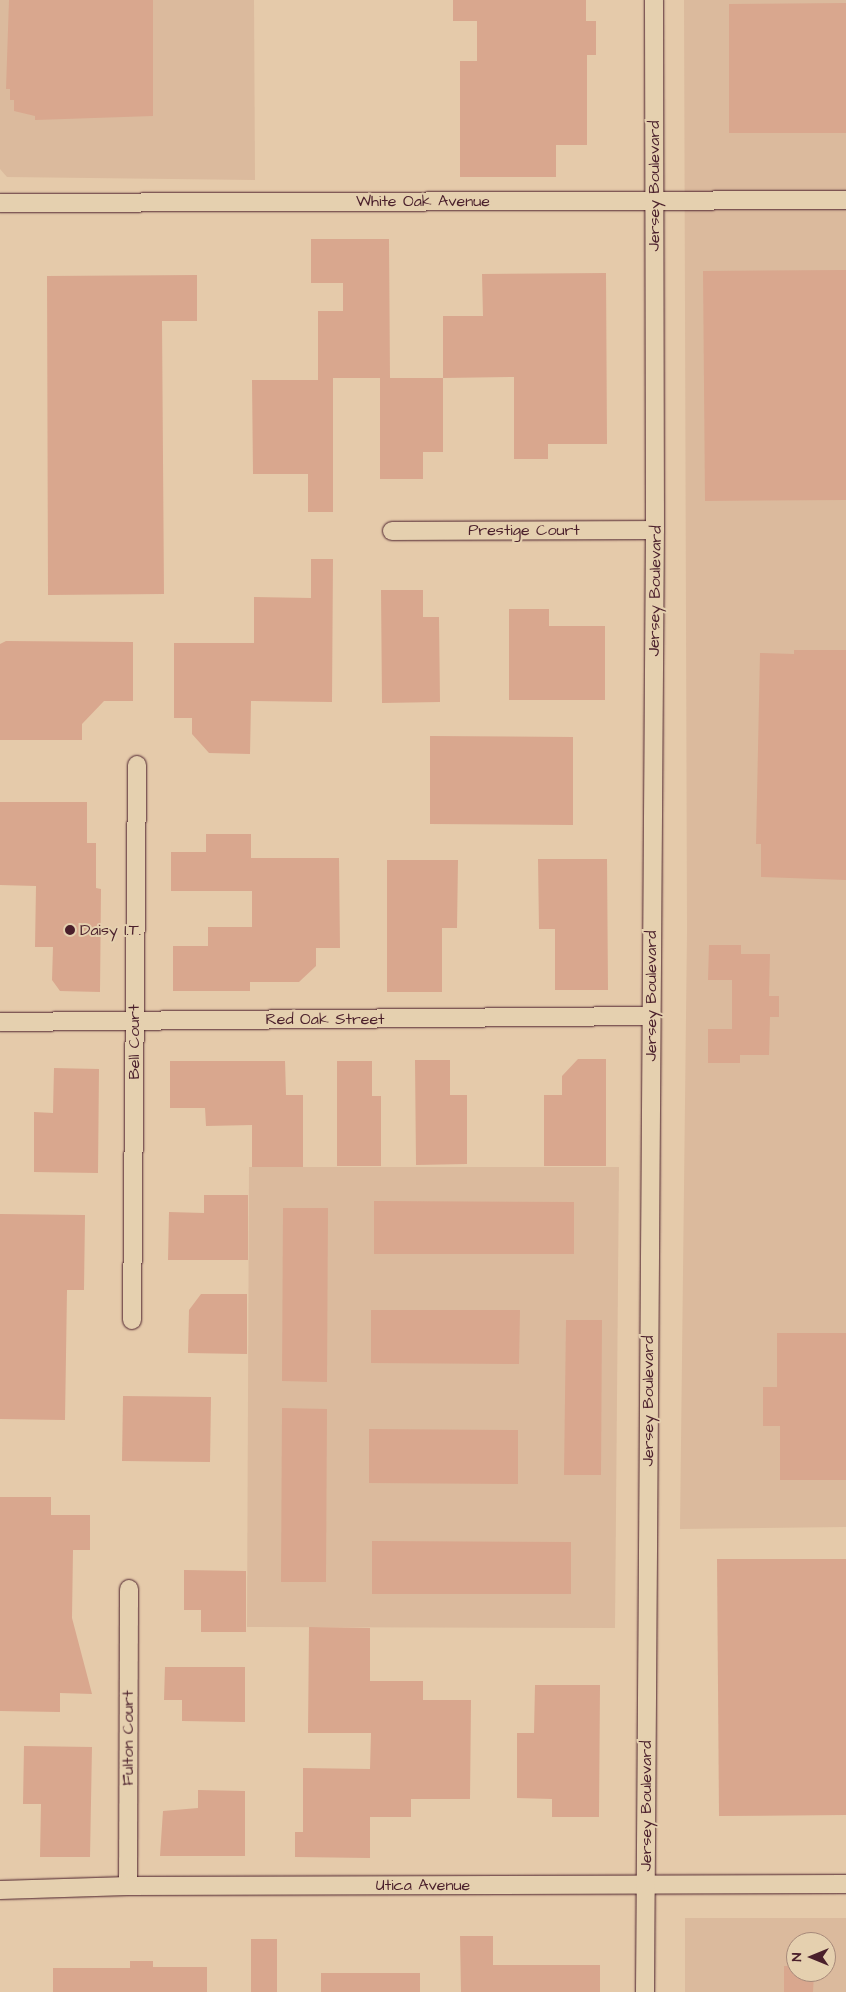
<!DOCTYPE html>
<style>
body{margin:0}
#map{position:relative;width:846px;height:1992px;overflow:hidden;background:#e5caaa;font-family:"Architects Daughter",sans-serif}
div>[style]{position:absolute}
.built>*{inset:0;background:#dbba9d}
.building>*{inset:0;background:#d9a78e}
.roads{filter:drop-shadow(0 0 1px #4a1f2b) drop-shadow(0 0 1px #4a1f2b)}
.minor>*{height:18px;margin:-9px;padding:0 9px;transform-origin:9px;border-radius:9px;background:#e5d0af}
.dots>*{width:14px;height:14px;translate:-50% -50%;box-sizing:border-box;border:2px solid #e5d0af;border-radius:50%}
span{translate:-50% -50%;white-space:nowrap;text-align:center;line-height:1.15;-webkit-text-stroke:4px #e5d0af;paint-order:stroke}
.street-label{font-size:16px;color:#4a1f2b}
.poi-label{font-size:16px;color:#4a1f2b}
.left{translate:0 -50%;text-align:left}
.north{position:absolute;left:786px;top:1932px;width:50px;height:50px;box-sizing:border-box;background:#e5d0af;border:1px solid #a7897a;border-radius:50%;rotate:270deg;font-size:14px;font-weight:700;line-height:20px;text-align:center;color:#4a1f2b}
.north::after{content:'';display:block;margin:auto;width:18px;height:22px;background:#4a1f2b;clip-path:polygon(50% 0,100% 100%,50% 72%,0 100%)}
</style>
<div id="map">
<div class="built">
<div style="clip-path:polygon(0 0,254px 0,255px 180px,7px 177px,0 169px)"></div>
<div style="clip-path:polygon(684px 0,846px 0,846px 1527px,680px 1529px,687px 931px)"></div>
<div style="clip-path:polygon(249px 1167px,619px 1167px,615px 1628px,247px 1627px)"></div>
<div style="clip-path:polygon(evenodd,685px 1918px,846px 1918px,846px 1992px,685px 1992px,685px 1918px,796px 1942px,826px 1942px,826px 1972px,796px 1972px,796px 1942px)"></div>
</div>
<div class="building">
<div style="clip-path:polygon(9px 0,153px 0,153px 116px,35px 120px,35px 116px,14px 111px,14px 100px,10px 100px,10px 89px,6px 89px)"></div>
<div style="clip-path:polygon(453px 0,586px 0,586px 21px,596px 21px,596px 55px,587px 55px,587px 145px,556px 145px,556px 177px,460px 177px,460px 61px,477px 61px,477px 21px,453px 21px)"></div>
<div style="clip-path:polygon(846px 3px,846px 133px,729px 133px,729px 4px)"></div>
<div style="clip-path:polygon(311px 239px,389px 239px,390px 378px,333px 378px,333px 512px,308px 512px,308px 474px,253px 474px,252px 380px,318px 380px,318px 311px,343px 311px,343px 283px,311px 283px)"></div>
<div style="clip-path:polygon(846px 270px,846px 500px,705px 501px,703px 271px)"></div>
<div style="clip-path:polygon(606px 273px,607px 444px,548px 444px,548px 459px,514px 459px,514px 377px,443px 378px,443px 316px,483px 316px,482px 274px)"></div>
<div style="clip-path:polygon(197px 275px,197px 321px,162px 321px,164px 594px,48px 595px,47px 276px)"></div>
<div style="clip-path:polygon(380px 378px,443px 378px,443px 452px,423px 452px,423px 479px,380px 479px)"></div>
<div style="clip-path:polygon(311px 559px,333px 559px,332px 702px,251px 701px,250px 754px,209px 753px,192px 734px,192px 718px,174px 718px,174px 643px,254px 643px,254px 597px,311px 598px)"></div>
<div style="clip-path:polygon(381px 590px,423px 590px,423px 617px,439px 617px,440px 702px,382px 703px)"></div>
<div style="clip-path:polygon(509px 609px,549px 609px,549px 626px,605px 626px,605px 700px,509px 700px)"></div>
<div style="clip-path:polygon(6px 641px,133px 642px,133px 701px,104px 701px,82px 724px,82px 740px,0 740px,0 644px)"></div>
<div style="clip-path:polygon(794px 650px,846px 650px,846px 880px,761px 877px,761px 844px,756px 844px,760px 653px,794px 654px)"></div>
<div style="clip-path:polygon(430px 736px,573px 737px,573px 825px,430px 824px)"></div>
<div style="clip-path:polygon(0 802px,87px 802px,87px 843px,96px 843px,96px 888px,101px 889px,100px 992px,60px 991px,52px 980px,53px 947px,35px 947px,36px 886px,0 885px)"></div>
<div style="clip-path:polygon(206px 834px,251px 834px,251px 858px,339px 858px,340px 948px,316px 948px,316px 966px,299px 982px,250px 982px,250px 991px,173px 991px,173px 946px,208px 946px,208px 927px,252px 927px,252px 891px,171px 891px,171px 852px,206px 852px)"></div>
<div style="clip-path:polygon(538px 859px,607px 859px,608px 990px,555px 990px,555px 929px,539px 929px)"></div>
<div style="clip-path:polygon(387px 860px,458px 860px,457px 928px,442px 928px,442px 992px,387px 992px)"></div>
<div style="clip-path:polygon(709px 945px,741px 945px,741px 954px,770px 954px,769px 996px,779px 996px,779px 1017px,770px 1017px,769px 1055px,740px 1055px,740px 1063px,708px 1063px,708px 1029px,732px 1029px,732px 980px,708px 980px)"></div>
<div style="clip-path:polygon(578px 1059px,606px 1059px,606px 1166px,544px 1166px,544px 1095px,562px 1095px,562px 1076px)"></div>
<div style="clip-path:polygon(415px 1060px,450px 1060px,450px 1095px,467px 1095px,467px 1164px,416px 1165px)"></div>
<div style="clip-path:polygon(170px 1061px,285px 1061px,286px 1095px,303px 1095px,303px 1167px,252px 1167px,252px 1125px,206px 1126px,205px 1108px,170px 1108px)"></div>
<div style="clip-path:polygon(337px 1061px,372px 1061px,372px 1096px,381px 1096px,381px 1166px,337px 1166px)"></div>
<div style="clip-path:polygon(54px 1068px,99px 1069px,98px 1173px,34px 1172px,34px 1112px,53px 1113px)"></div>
<div style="clip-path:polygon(204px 1195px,248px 1195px,248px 1260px,168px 1260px,169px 1212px,204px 1213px)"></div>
<div style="clip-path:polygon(374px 1201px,574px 1202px,574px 1254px,374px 1254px)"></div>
<div style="clip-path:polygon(283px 1208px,328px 1208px,327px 1382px,282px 1381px)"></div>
<div style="clip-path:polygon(0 1214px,85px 1215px,84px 1290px,67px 1290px,65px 1420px,0 1419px)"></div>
<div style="clip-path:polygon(201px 1294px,247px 1294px,247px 1354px,188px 1353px,189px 1310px)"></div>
<div style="clip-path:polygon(371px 1310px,520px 1310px,519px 1364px,371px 1363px)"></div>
<div style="clip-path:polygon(566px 1320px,602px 1320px,601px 1475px,564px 1475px)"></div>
<div style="clip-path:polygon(777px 1333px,846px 1333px,846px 1480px,780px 1480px,780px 1426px,763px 1426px,763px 1387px,777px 1387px)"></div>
<div style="clip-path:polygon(123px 1396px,211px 1397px,210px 1462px,122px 1461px)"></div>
<div style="clip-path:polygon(282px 1408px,327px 1409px,326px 1582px,281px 1582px)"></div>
<div style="clip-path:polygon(369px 1429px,518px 1430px,518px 1484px,369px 1483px)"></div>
<div style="clip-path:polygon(0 1497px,51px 1497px,51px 1515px,90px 1515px,90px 1550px,73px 1550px,72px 1618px,92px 1694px,60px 1693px,60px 1712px,0 1711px)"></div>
<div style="clip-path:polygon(372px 1541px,571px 1542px,571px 1594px,372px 1594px)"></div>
<div style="clip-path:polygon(717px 1559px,846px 1559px,846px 1815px,719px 1816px)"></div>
<div style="clip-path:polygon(184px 1570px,246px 1571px,246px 1632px,201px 1632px,201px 1610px,184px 1610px)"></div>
<div style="clip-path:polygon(309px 1627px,370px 1628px,370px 1681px,423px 1681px,423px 1700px,471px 1700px,470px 1799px,411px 1799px,411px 1817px,370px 1817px,370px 1858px,295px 1857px,295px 1832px,303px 1832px,303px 1768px,370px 1769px,371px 1733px,308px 1733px)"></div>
<div style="clip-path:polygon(165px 1667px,245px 1667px,245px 1722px,182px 1721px,182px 1700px,164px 1700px)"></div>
<div style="clip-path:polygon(535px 1685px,600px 1685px,599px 1817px,552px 1817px,552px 1799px,517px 1798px,517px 1733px,534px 1733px)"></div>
<div style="clip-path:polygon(24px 1746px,92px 1747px,90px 1857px,40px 1857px,41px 1804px,23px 1804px)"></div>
<div style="clip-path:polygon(198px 1790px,245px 1791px,245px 1856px,160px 1856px,163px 1811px,198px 1808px)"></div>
<div style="clip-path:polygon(460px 1936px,493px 1936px,493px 1965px,600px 1965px,600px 1992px,461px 1992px)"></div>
<div style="clip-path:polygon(251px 1939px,277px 1939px,277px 1992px,251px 1992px)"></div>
<div style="clip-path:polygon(130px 1961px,153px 1961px,153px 1967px,207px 1967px,207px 1992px,53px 1992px,53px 1968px,130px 1968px)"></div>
<div style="clip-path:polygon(784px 1966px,796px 1966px,796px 1972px,814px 1972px,813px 1992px,784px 1992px)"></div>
<div style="clip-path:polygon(321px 1973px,420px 1973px,420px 1992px,321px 1992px)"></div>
</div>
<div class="roads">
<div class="minor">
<div style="left:0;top:203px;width:846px;rotate:-0.2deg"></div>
<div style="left:392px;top:531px;width:263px;rotate:-0.2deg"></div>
<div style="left:0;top:1022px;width:651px;rotate:-0.53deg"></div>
<div style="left:132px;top:1320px;width:555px;rotate:-89.48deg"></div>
<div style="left:128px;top:1886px;width:297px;rotate:-89.8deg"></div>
<div style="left:0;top:1890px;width:128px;rotate:-1.8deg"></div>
<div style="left:128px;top:1886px;width:718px;rotate:-0.16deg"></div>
<div style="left:645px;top:1992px;width:1462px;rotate:-89.61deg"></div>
<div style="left:655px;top:530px;width:530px;rotate:-90.11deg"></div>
</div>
</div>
<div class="dots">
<div style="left:70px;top:930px;background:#4a1f2b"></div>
</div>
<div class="street-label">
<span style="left:654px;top:186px;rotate:-90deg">Jersey Boulevard</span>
<span style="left:423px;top:201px">White Oak Avenue</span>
<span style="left:524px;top:530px">Prestige Court</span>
<span style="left:655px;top:591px;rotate:-89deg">Jersey Boulevard</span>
<span style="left:651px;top:996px;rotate:-90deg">Jersey Boulevard</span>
<span style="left:325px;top:1019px">Red Oak Street</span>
<span style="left:134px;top:1042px;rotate:-90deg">Bell Court</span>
<span style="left:648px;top:1401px;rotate:-90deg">Jersey Boulevard</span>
<span style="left:128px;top:1738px;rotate:-90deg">Fulton Court</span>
<span style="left:646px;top:1806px;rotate:-90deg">Jersey Boulevard</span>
<span style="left:423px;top:1885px">Utica Avenue</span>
</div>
<div class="poi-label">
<span class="left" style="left:80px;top:930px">Daisy I.T.</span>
</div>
<div class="north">N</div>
</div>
